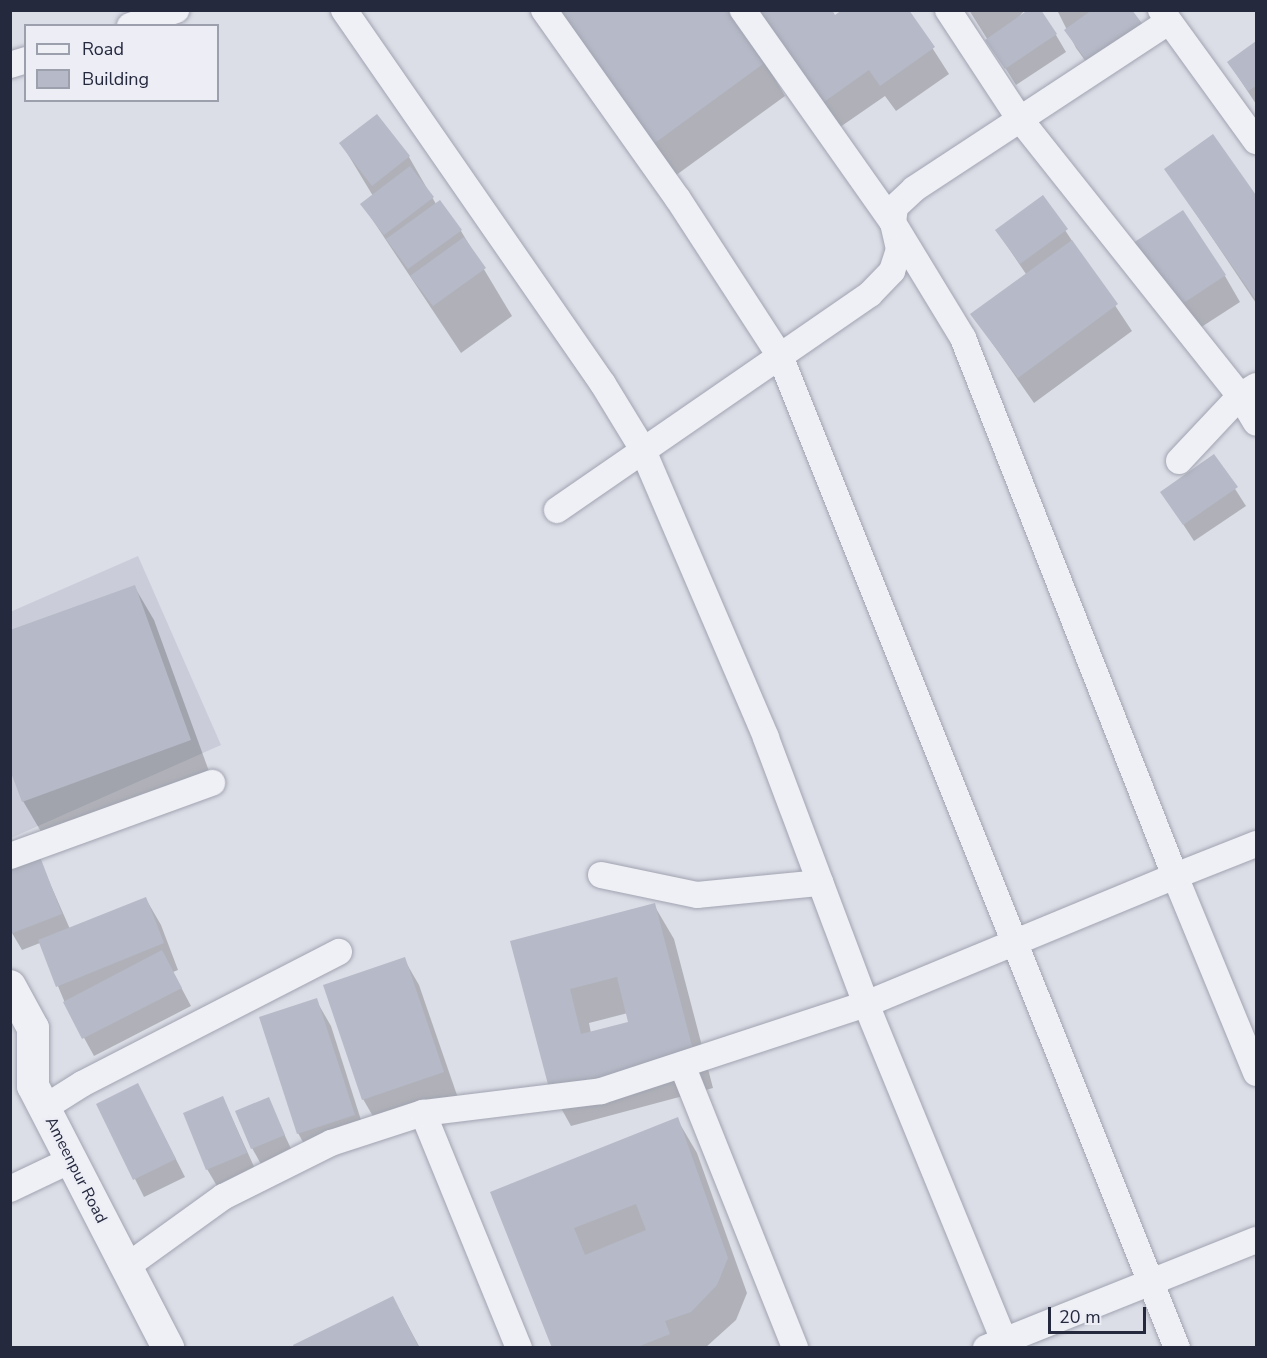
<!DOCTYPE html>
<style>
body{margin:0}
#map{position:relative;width:1267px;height:1358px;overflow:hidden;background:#dcdee7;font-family:"Nunito Sans",sans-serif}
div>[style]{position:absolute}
.built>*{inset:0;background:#cacdd9}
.shadow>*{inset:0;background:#0003}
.building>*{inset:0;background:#b6b9c7}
.roads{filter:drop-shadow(0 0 2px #a1a4b1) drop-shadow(0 0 2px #a1a4b1)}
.minor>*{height:26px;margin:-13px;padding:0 13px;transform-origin:13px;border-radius:13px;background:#eff0f5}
.tertiary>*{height:32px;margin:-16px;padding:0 16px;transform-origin:16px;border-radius:16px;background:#eff0f5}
span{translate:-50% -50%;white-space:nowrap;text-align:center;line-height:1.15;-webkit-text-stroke:4.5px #ecedf5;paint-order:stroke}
.street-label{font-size:16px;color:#25293e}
.frame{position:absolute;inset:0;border:12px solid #25293e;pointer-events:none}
.legend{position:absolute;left:24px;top:24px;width:195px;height:78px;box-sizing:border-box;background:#ecedf5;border:2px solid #9c9fac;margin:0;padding:8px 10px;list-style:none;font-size:18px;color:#25293e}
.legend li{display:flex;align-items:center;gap:12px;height:30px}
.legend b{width:30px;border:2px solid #9c9fac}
.scale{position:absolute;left:1048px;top:1307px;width:98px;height:27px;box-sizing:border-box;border:3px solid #25293e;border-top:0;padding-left:8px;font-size:18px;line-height:21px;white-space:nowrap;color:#25293e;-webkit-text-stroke:4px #ecedf5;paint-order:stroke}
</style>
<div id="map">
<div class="built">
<div style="clip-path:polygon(138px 556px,221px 745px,11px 838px,10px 612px)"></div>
</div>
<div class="shadow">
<div style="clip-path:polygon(546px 10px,765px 62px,785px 96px,668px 181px)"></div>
<div style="clip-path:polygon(908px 10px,949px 74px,896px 111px,885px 96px,830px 134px,764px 41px,835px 18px)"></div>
<div style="clip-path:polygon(969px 10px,1025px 10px,1015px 21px,1056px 35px,1066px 52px,1016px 85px)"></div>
<div style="clip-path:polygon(1057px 10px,1130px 10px,1100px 81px,1076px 48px)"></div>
<div style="clip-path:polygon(1256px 43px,1256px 104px,1229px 63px)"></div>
<div style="clip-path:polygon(377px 116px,409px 157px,436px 204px,461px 231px,512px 316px,461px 353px,362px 204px,373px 196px,341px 143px)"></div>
<div style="clip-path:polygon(1213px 136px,1256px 198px,1256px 303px,1166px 169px)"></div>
<div style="clip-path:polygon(1043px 197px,1132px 331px,1034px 403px,972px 314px,1026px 274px,997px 231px)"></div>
<div style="clip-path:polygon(1147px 272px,1225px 276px,1240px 302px,1189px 335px)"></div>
<div style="clip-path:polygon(1214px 456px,1246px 506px,1194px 541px,1162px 492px)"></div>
<div style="clip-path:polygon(134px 586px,154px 620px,210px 774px,43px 835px,23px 801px)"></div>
<div style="clip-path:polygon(38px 856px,70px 929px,146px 899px,161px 925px,178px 970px,173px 972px,191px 1006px,94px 1056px,65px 1003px,40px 943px,22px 950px,12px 933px)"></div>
<div style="clip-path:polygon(evenodd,654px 905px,674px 939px,713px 1088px,571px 1126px,552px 1092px,512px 942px,654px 905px,628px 1013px,630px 1024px,591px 1033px,589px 1023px,628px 1013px)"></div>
<div style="clip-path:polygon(404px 959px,419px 985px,458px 1098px,378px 1125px,363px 1099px)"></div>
<div style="clip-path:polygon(316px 1000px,331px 1026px,368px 1142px,313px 1160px,298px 1133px)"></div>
<div style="clip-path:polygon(138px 1085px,185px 1177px,144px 1197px,98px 1105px)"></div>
<div style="clip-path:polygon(223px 1098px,256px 1171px,217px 1186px,207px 1169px)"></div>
<div style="clip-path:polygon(268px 1099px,293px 1153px,262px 1166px,252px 1148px)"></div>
<div style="clip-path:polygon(677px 1119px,697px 1153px,747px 1293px,736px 1320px,705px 1348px,554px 1348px,492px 1192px)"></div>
<div style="clip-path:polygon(393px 1298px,420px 1348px,296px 1348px)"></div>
</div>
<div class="building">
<div style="clip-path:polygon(549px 10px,729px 10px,767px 61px,648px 148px)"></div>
<div style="clip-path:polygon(753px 10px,832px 10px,835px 15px,842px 10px,909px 10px,935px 47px,880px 86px,869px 70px,814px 109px)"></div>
<div style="clip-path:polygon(1028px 10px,1041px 10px,1057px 34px,1005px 69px,985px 40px)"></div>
<div style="clip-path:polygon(1092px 10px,1132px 10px,1144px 26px,1089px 64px,1064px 30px)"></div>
<div style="clip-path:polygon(1256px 41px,1256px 86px,1248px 91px,1227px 62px)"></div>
<div style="clip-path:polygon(377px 114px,410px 156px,372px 186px,339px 143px)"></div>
<div style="clip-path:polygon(1213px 134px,1256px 195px,1256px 300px,1164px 169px)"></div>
<div style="clip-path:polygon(410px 166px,434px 197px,384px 235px,360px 204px)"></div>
<div style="clip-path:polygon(1043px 195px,1068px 229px,1020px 264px,995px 230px)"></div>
<div style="clip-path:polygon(440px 200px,462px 230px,408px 269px,386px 239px)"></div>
<div style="clip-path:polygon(1183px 210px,1226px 275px,1173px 310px,1130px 245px)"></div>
<div style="clip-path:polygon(464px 237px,486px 268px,433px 306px,410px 276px)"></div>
<div style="clip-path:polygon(1072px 240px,1118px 304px,1018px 378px,970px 314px)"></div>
<div style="clip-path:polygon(1214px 454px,1238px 487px,1183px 525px,1160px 492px)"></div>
<div style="clip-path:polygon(135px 585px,191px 740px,22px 802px,10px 770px,10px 630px)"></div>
<div style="clip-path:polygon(39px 854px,62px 914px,10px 934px,10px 865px)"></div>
<div style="clip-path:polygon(146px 897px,164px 943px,56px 987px,38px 940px)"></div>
<div style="clip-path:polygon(evenodd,655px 903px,694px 1054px,550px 1092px,510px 941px,655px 903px,617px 977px,628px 1022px,581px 1034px,570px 989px,617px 977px)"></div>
<div style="clip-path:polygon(162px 950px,182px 988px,82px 1039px,63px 1002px)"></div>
<div style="clip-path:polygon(405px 957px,444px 1072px,362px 1100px,323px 985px)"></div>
<div style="clip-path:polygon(317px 998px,355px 1115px,297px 1134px,259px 1017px)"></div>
<div style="clip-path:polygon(138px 1083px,176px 1159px,133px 1180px,96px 1104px)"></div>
<div style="clip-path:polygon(223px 1096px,247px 1153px,206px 1170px,183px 1113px)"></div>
<div style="clip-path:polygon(269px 1097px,285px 1135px,251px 1149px,235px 1111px)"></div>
<div style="clip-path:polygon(evenodd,678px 1117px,728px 1258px,717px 1285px,691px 1312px,665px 1321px,670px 1334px,635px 1348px,552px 1348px,490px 1192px,678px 1117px,636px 1204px,646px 1230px,585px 1255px,574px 1228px,636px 1204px)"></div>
<div style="clip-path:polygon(393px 1296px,419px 1348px,294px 1348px,293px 1345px)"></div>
</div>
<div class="roads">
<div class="minor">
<div style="left:344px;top:10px;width:455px;rotate:55.3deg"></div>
<div style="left:603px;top:384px;width:75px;rotate:58.6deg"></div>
<div style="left:642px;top:448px;width:315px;rotate:66.8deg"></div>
<div style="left:766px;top:738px;width:284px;rotate:69.4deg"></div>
<div style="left:866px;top:1004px;width:372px;rotate:67.7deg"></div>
<div style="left:544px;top:10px;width:232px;rotate:54.7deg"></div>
<div style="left:678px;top:199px;width:187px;rotate:57deg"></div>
<div style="left:780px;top:356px;width:1068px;rotate:68.19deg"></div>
<div style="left:948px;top:10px;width:129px;rotate:56.7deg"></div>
<div style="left:1019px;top:118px;width:355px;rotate:51.5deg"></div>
<div style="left:1240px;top:396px;width:31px;rotate:59deg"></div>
<div style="left:1161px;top:10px;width:162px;rotate:54.1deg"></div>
<div style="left:130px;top:26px;width:49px;rotate:-19.2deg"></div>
<div style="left:10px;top:65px;width:17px;rotate:-17deg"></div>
<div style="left:1179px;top:461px;width:89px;rotate:-46.8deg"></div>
<div style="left:1240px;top:396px;width:19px;rotate:-32deg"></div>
<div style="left:557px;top:510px;width:380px;rotate:-34.6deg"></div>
<div style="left:870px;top:294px;width:32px;rotate:-46deg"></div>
<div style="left:892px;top:271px;width:23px;rotate:-72deg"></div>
<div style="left:899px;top:249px;width:27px;rotate:-103deg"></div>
<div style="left:893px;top:223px;width:16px;rotate:-83deg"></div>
<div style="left:895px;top:207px;width:26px;rotate:-43deg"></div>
<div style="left:914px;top:189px;width:304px;rotate:-33.3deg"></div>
<div style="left:1256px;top:844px;width:87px;rotate:158.4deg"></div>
<div style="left:1175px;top:876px;width:213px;rotate:67.6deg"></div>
<div style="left:10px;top:856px;width:215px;rotate:-19.9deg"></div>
<div style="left:601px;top:875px;width:98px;rotate:11.8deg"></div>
<div style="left:697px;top:895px;width:124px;rotate:-5.6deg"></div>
<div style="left:682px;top:1065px;width:305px;rotate:68.2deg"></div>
<div style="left:44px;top:1108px;width:45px;rotate:-32.3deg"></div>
<div style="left:82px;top:1084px;width:289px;rotate:-27.2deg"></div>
<div style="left:423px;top:1113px;width:254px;rotate:67.8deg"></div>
<div style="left:10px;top:1189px;width:68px;rotate:-25.4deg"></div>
<div style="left:126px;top:1267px;width:120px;rotate:-35.8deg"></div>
<div style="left:223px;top:1197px;width:121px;rotate:-26.6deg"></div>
<div style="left:331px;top:1143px;width:97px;rotate:-18.1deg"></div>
<div style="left:423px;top:1113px;width:179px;rotate:-7deg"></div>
<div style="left:601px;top:1091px;width:279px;rotate:-18.2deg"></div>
<div style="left:866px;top:1004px;width:334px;rotate:-22.5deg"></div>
<div style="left:1175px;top:876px;width:578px;rotate:-111.51deg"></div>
<div style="left:963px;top:338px;width:135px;rotate:-121.3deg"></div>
<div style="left:893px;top:223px;width:261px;rotate:-125.2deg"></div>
<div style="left:986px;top:1348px;width:291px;rotate:-21.8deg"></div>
</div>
<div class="tertiary">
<div style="left:10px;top:986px;width:48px;rotate:61.3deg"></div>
<div style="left:33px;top:1028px;width:58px;rotate:90deg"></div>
<div style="left:33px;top:1086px;width:295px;rotate:62.7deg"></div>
</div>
</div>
<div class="street-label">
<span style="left:76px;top:1170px;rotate:63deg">Ameenpur Road</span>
</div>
<div class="frame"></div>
<ul class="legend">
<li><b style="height:8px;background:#eff0f5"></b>Road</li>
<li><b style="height:16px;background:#b6b9c7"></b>Building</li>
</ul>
<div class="scale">20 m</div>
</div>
